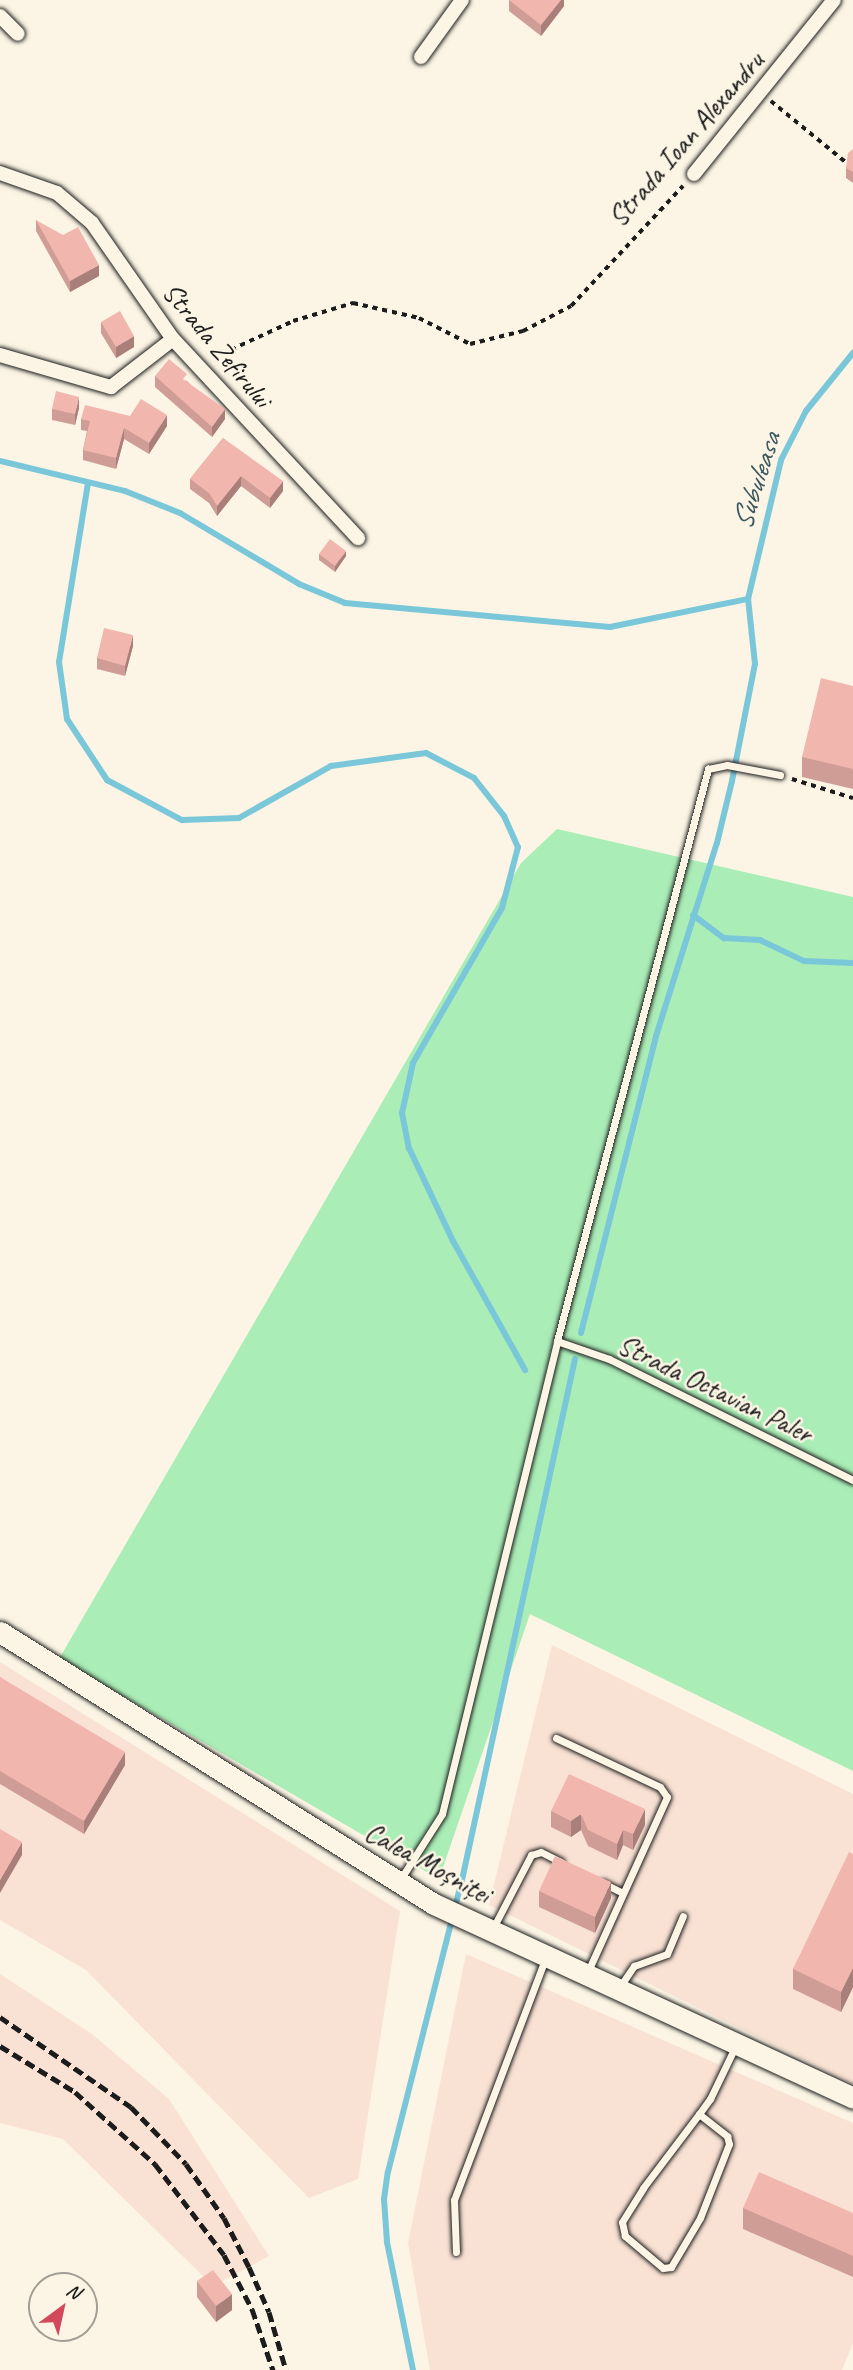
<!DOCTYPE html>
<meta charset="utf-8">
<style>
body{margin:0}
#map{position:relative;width:853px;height:2370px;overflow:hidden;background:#fcf5e5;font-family:Caveat,sans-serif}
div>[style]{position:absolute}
.built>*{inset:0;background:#f9e2d4}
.green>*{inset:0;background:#aaedb7}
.stream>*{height:6px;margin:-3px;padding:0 3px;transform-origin:3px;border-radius:3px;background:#7bc7da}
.path>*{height:3.5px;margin-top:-1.75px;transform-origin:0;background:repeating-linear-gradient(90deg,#1c1c1c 0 5px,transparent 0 10px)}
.roads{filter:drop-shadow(0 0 2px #1c1c1c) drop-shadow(0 0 2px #1c1c1c)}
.lane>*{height:7px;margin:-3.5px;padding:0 3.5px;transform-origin:3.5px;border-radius:3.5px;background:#fcf5e5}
.street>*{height:14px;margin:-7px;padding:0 7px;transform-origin:7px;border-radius:7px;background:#fcf5e5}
.secondary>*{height:21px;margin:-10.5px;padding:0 10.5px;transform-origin:10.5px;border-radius:10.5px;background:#fcf5e5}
.rail>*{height:5px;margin-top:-2.5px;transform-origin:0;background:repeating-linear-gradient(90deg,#1c1c1c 0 10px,transparent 0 15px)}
.wall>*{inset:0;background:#cf9d96}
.shaded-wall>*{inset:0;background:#a97f7a}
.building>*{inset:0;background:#f1b6ae}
span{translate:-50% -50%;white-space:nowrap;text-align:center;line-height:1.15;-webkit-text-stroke:5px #fcf5e5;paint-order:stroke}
.street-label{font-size:28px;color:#1c1c1c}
.water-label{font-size:30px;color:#3d585e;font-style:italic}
.north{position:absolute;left:28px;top:2272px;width:70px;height:70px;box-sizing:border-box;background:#fcf5e5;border:2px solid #a29e95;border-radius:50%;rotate:33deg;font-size:19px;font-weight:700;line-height:28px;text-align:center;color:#1c1c1c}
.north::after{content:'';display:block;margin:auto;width:24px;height:32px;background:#d1495b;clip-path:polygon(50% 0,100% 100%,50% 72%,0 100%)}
</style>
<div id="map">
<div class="built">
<div style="clip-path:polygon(552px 1645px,853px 1794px,853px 2084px,489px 1905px)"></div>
<div style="clip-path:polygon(0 1662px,400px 1911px,358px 2179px,309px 2198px,86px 1970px,0 1920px)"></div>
<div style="clip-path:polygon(466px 1954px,853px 2123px,853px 2343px,842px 2370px,430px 2370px,408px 2243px)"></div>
<div style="clip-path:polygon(0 1974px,92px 2034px,169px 2099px,269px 2256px,213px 2286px,63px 2139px,0 2123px)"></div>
</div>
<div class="green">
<div style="clip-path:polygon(557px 829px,853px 897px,853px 1771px,530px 1614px,439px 1879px,59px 1659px,521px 863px)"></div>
</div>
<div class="stream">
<div style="left:0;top:461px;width:129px;rotate:13.5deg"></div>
<div style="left:125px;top:491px;width:59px;rotate:21.8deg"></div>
<div style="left:180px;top:513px;width:139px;rotate:30.8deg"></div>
<div style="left:299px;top:584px;width:50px;rotate:22.4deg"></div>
<div style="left:345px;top:603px;width:266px;rotate:5.2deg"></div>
<div style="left:610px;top:627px;width:141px;rotate:-11.5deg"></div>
<div style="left:88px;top:483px;width:181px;rotate:99.2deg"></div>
<div style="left:59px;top:662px;width:58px;rotate:82deg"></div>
<div style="left:67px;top:719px;width:73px;rotate:56.7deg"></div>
<div style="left:107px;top:780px;width:85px;rotate:28.1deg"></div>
<div style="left:182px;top:820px;width:57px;rotate:-2deg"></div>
<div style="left:239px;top:818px;width:106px;rotate:-29.5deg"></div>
<div style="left:331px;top:766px;width:96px;rotate:-7.8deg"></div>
<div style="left:426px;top:753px;width:54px;rotate:27.5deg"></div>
<div style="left:474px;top:778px;width:48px;rotate:51.7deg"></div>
<div style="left:504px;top:816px;width:34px;rotate:66deg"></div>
<div style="left:518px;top:847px;width:63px;rotate:104.7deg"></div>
<div style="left:502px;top:908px;width:179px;rotate:119.9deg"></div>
<div style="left:413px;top:1063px;width:51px;rotate:102.4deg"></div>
<div style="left:402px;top:1113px;width:36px;rotate:79deg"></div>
<div style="left:409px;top:1148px;width:103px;rotate:64.7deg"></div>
<div style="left:453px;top:1241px;width:148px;rotate:60.8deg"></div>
<div style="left:693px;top:915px;width:39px;rotate:37deg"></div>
<div style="left:724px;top:938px;width:36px;rotate:3deg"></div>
<div style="left:760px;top:940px;width:49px;rotate:25.5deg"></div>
<div style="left:804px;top:961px;width:49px;rotate:2.3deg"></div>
<div style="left:581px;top:1333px;width:306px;rotate:-75.8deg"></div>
<div style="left:656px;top:1036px;width:202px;rotate:-72.5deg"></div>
<div style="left:717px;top:843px;width:64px;rotate:-76.4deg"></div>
<div style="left:732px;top:781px;width:119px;rotate:-78.9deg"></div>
<div style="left:755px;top:664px;width:65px;rotate:-96.1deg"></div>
<div style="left:748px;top:599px;width:143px;rotate:-76.6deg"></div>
<div style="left:781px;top:460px;width:55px;rotate:-63deg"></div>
<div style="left:806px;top:411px;width:75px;rotate:-51deg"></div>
<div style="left:413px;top:2370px;width:131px;rotate:-101.5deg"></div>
<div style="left:387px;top:2242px;width:43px;rotate:-94deg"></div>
<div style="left:384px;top:2199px;width:27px;rotate:-82deg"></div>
<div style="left:388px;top:2172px;width:301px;rotate:-75.8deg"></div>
<div style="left:462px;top:1880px;width:533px;rotate:-77.76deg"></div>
</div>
<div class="path">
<div style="left:771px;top:101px;width:99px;rotate:39.3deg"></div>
<div style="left:213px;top:358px;width:88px;rotate:-24.8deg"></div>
<div style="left:293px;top:321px;width:63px;rotate:-16.7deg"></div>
<div style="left:353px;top:303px;width:68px;rotate:12.8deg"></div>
<div style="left:419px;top:318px;width:57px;rotate:27deg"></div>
<div style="left:470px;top:344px;width:55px;rotate:-13.8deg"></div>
<div style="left:523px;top:331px;width:54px;rotate:-27.5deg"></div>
<div style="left:571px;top:306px;width:164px;rotate:-47deg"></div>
<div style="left:792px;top:779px;width:64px;rotate:17.3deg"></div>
</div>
<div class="roads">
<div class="lane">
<div style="left:557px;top:1341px;width:55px;rotate:19.1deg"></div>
<div style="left:609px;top:1359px;width:272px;rotate:26.4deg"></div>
<div style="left:556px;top:1738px;width:115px;rotate:25.2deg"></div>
<div style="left:660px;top:1787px;width:12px;rotate:55deg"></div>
<div style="left:667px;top:1797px;width:193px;rotate:114.4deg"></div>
<div style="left:400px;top:1880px;width:78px;rotate:-57.5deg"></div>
<div style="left:442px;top:1814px;width:487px;rotate:-76.3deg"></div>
<div style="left:557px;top:1341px;width:592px;rotate:-75.21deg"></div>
<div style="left:708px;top:769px;width:19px;rotate:-12deg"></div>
<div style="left:727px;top:765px;width:54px;rotate:10.7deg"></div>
<div style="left:603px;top:1883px;width:22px;rotate:27deg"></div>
<div style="left:492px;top:1930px;width:85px;rotate:-62.5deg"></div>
<div style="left:531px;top:1855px;width:10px;rotate:-17deg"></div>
<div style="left:541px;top:1852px;width:22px;rotate:27deg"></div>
<div style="left:619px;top:1988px;width:27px;rotate:-56deg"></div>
<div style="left:634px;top:1966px;width:35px;rotate:-20deg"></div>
<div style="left:667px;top:1954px;width:41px;rotate:-67.2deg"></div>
<div style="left:699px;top:2114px;width:36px;rotate:38deg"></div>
<div style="left:727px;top:2136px;width:8px;rotate:76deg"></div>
<div style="left:729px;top:2144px;width:79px;rotate:111.4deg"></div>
<div style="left:700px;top:2218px;width:57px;rotate:120.6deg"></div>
<div style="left:671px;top:2267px;width:8px;rotate:173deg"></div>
<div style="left:663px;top:2268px;width:50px;rotate:-139.9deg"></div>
<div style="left:625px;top:2236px;width:14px;rotate:-102deg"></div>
<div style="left:622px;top:2222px;width:40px;rotate:-58deg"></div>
<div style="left:643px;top:2188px;width:93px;rotate:-52.9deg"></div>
<div style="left:699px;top:2114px;width:19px;rotate:-54deg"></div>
<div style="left:710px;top:2099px;width:58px;rotate:-64.3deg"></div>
<div style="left:456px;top:2252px;width:52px;rotate:-92.2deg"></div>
<div style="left:454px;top:2200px;width:258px;rotate:-69.3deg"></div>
</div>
<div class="street">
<div style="left:0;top:16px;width:25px;rotate:45deg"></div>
<div style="left:421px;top:57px;width:70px;rotate:-54.3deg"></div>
<div style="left:0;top:173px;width:60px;rotate:19.3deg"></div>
<div style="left:57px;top:193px;width:46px;rotate:40.6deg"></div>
<div style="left:92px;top:223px;width:141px;rotate:55.1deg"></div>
<div style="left:173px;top:339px;width:272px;rotate:47.1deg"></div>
<div style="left:694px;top:174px;width:223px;rotate:-51.2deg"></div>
<div style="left:0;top:355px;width:116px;rotate:16.1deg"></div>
<div style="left:111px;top:387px;width:78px;rotate:-37.7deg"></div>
</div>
<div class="secondary">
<div style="left:0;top:1632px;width:512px;rotate:32.08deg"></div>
<div style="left:434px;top:1904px;width:462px;rotate:24.8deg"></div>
</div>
</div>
<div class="rail">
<div style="left:0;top:2017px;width:159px;rotate:34.5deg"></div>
<div style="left:131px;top:2107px;width:79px;rotate:46deg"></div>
<div style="left:186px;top:2164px;width:66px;rotate:54.9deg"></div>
<div style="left:224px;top:2218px;width:55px;rotate:63deg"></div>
<div style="left:249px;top:2267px;width:49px;rotate:66deg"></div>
<div style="left:269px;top:2312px;width:60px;rotate:73.7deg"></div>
<div style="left:0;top:2046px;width:88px;rotate:31.5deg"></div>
<div style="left:75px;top:2092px;width:108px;rotate:42deg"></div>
<div style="left:155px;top:2164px;width:114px;rotate:52.8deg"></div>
<div style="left:224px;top:2255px;width:61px;rotate:62.6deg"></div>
<div style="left:252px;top:2309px;width:65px;rotate:71deg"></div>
</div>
<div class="wall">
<div style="clip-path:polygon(509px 0,564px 0,564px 6px,541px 36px,509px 11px)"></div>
<div style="clip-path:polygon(853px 149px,853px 183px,846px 178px,846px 168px)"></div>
<div style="clip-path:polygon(36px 220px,99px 276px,70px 292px,36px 231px)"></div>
<div style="clip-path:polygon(101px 322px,134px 347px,116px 358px,101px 333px)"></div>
<div style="clip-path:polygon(155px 376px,187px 381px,225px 419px,212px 437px,155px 387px)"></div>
<div style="clip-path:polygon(79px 408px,75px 425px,52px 420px,52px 409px)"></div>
<div style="clip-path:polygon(81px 419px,167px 426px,149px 454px,124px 439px,116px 469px,83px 460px,83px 450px,87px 431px,81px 430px)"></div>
<div style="clip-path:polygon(223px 438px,283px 491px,270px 508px,241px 486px,217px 516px,209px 503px,190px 489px,190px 479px)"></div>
<div style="clip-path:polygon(319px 554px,346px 556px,335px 572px,319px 560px)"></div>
<div style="clip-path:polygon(133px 646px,125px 676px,97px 669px,97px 658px)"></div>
<div style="clip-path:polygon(853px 686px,853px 789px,802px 777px,802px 757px)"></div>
<div style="clip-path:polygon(0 1677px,125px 1765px,84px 1834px,0 1784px)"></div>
<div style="clip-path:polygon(551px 1811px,645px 1825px,633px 1850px,623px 1845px,617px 1860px,588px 1846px,581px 1830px,571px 1837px,551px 1827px)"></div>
<div style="clip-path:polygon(853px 1854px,853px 1987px,841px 2012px,793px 1989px,793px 1969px)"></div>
<div style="clip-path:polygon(539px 1891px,611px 1898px,595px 1933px,539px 1907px)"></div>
<div style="clip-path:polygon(743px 2208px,853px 2213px,853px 2277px,743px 2229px)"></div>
<div style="clip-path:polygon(197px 2281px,232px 2310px,216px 2322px,197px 2297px)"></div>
</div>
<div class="shaded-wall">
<div style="clip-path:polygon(561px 0,564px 0,564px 6px,541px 36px,541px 25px)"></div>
<div style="clip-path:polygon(99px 265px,99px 276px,70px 292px,70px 281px)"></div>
<div style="clip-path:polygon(134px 336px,134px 347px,116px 358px,116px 347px)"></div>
<div style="clip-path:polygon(79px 397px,79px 408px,75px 425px,75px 414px)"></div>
<div style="clip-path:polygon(225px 409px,225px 419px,212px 437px,212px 427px)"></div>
<div style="clip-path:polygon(167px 415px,167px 426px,149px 454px,149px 443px)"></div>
<div style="clip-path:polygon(124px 428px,124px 439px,116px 469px,116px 458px)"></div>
<div style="clip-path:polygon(241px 476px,241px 486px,217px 516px,217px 506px)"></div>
<div style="clip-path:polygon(283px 481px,283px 491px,270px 508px,270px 498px)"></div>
<div style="clip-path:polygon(346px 551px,346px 556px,335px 572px,335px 566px)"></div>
<div style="clip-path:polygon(133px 635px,133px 646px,125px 676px,125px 666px)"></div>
<div style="clip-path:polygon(125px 1752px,125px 1765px,84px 1834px,84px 1821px)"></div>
<div style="clip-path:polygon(645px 1809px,645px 1825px,633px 1850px,633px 1834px)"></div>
<div style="clip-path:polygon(581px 1814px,581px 1830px,571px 1837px,571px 1821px)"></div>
<div style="clip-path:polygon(623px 1830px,623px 1845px,617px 1860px,617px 1844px)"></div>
<div style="clip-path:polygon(22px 1842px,22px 1855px,0 1893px,0 1880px)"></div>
<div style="clip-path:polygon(611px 1882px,611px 1898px,595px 1933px,595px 1917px)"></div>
<div style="clip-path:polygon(853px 1968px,853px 1987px,841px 2012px,841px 1992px)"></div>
<div style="clip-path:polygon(232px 2294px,232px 2310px,216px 2322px,216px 2306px)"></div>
</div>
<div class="building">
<div style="clip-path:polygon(509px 0,561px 0,541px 25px)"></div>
<div style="clip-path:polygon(853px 149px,853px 172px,846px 168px,848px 153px)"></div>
<div style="clip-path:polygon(36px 220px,63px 235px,78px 227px,99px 265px,70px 281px)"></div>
<div style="clip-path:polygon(120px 311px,134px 336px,116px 347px,101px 322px)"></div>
<div style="clip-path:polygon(169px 359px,187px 374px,183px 379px,225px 409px,212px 427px,155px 376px)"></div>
<div style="clip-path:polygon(56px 391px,79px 397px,75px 414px,52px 409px)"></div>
<div style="clip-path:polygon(141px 399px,167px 415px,149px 443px,124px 428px,116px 458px,83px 450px,90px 421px,81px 419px,85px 405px,130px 416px)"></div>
<div style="clip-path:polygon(223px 438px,283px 481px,270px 498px,241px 476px,217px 506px,209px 493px,190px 479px)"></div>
<div style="clip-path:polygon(330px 539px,346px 551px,335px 566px,319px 554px)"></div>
<div style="clip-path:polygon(104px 628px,133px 635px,125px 666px,97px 658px)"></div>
<div style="clip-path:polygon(821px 678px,853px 686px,853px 769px,802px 757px)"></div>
<div style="clip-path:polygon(0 1677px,125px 1752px,84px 1821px,0 1771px)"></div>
<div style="clip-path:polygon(569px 1774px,645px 1809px,633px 1834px,623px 1830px,617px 1844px,588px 1830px,581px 1814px,571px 1821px,551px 1811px)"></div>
<div style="clip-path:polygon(0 1829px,22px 1842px,0 1880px)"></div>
<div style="clip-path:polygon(849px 1852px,853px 1854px,853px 1968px,841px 1992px,793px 1969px)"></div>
<div style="clip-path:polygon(555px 1856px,611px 1882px,595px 1917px,539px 1891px)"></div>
<div style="clip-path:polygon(759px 2172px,853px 2213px,853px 2256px,743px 2208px)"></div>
<div style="clip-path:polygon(213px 2270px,232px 2294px,216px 2306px,197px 2281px)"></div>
</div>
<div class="street-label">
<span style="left:686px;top:139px;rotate:-49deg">Strada Ioan Alexandru</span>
<span style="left:217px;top:345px;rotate:50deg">Strada Zefirului</span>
<span style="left:715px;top:1389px;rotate:26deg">Strada Octavian Paler</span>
<span style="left:428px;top:1863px;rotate:29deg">Calea Moșniței</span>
</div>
<div class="water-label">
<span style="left:756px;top:481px;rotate:-72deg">Subuleasa</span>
</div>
<div class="north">N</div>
</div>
